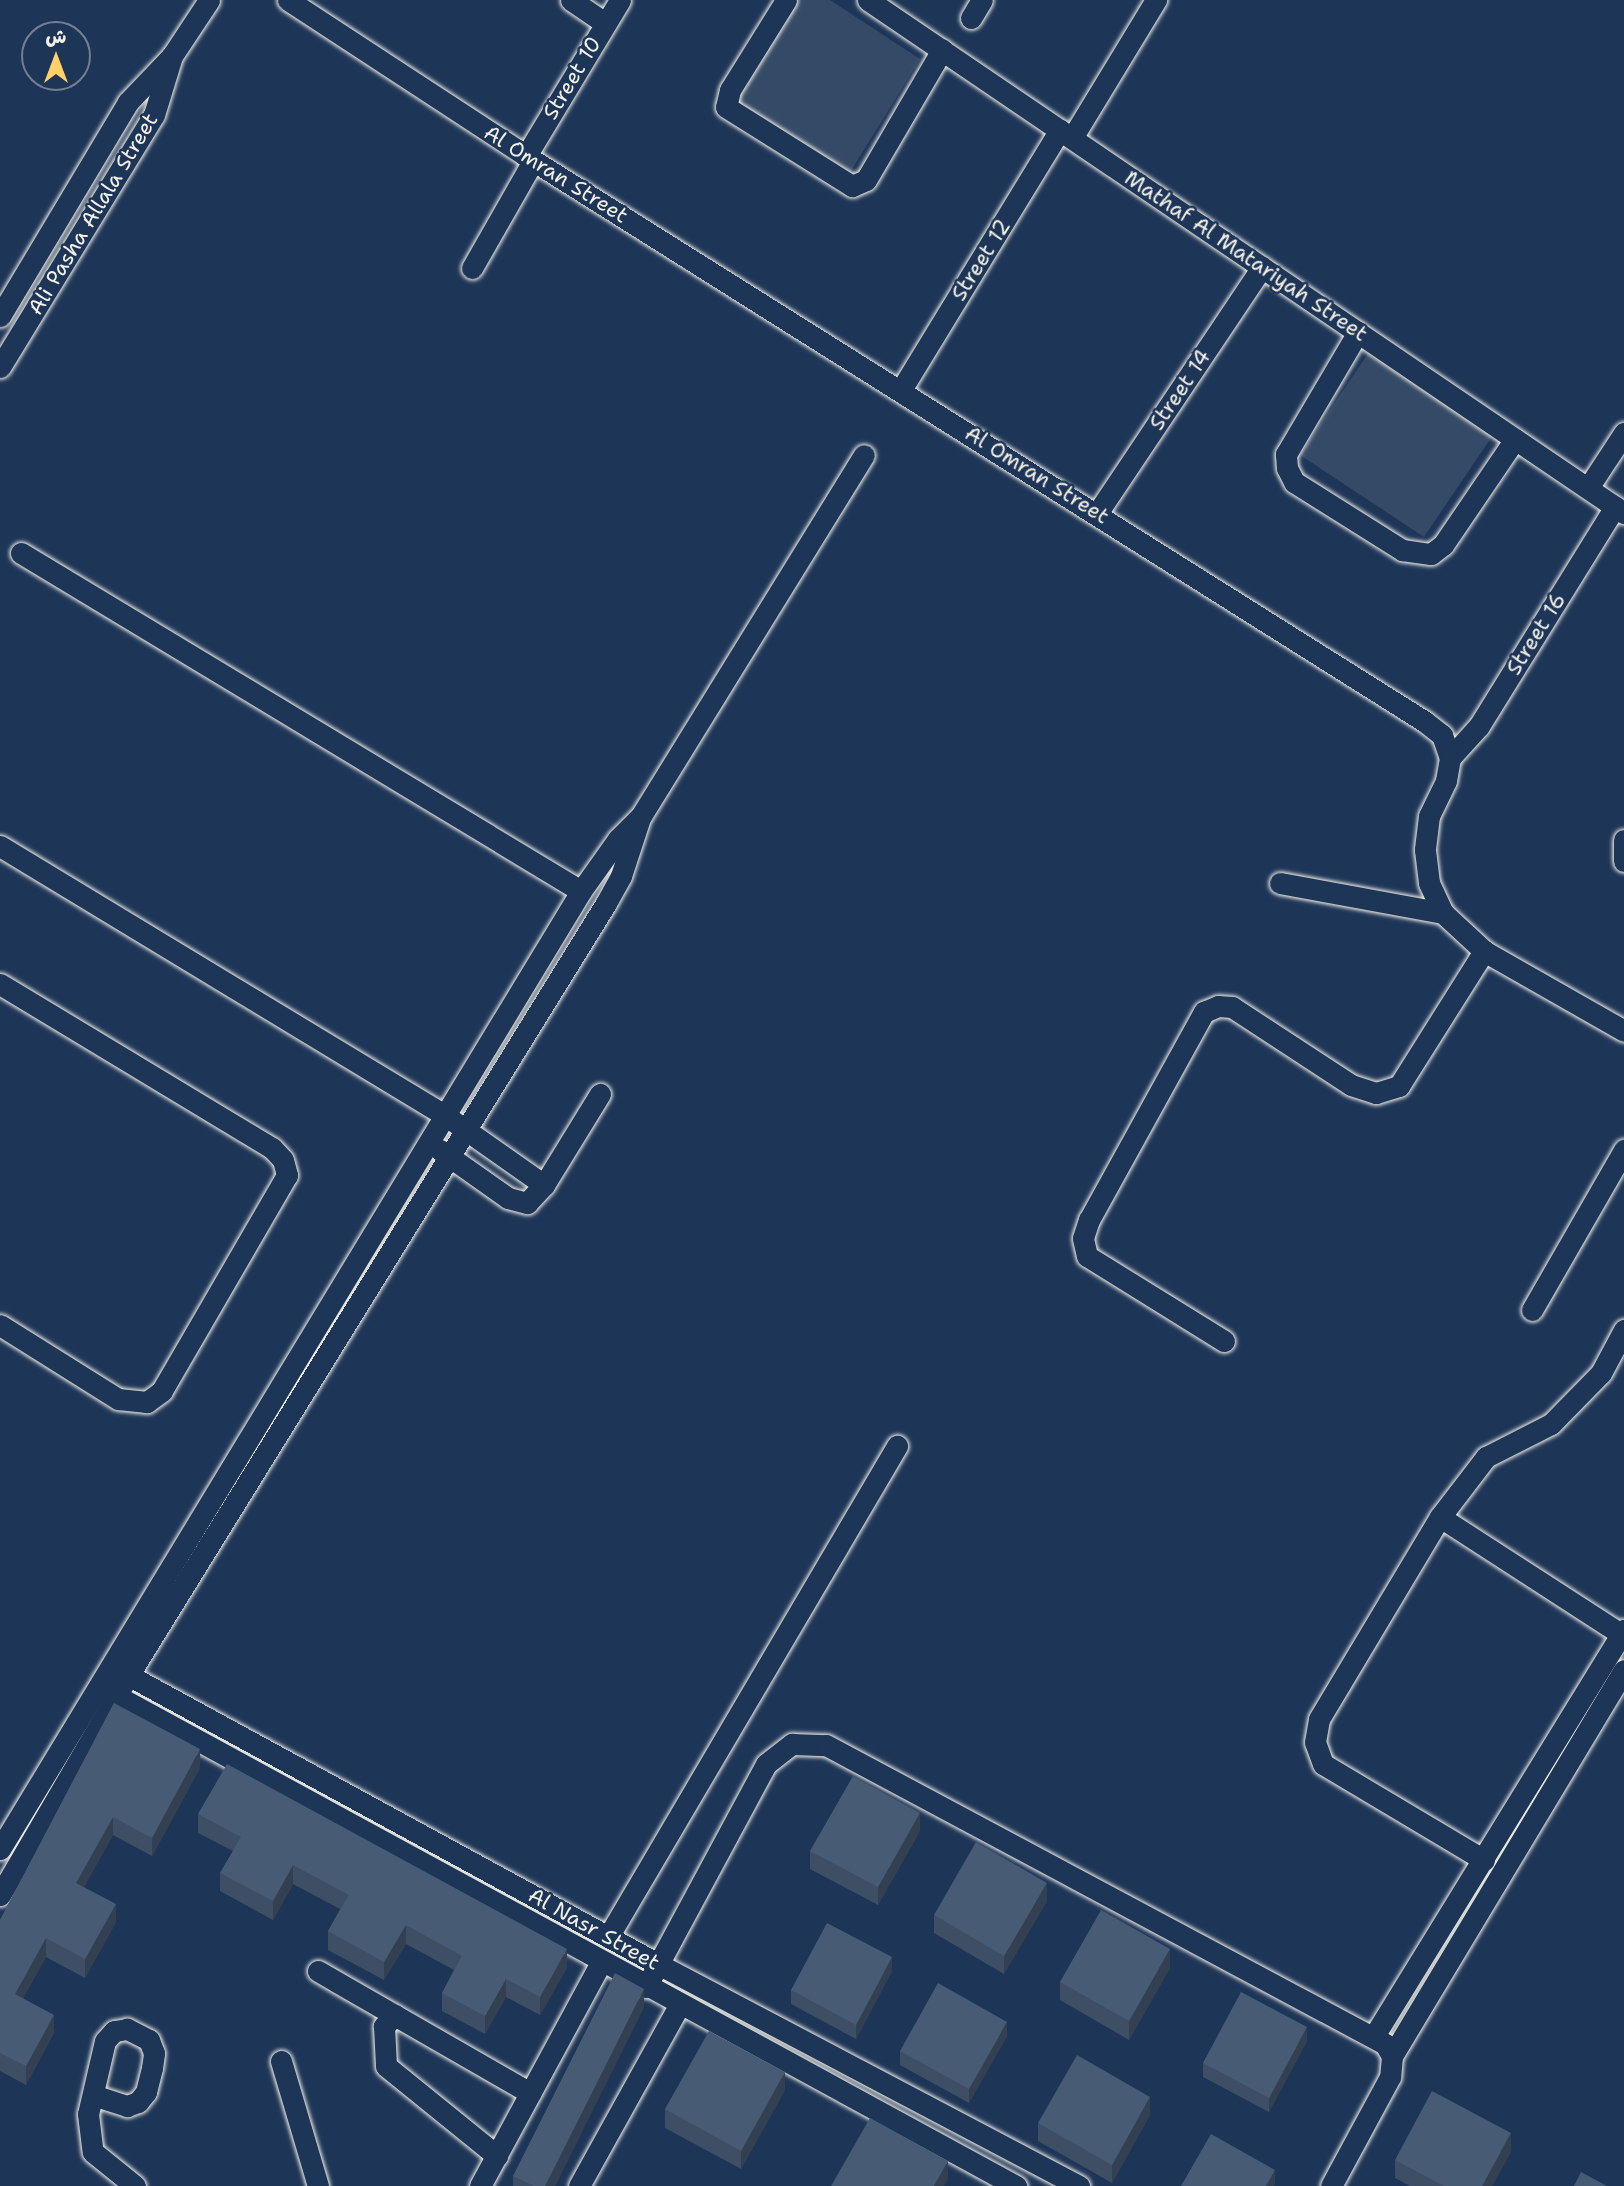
<!DOCTYPE html>
<meta charset="utf-8">
<style>
body{margin:0}
#map{position:relative;width:1624px;height:2186px;overflow:hidden;background:#1d3557;font-family:"Shantell Sans","Playpen Sans Arabic",sans-serif}
div>[style]{position:absolute}
.green>*{inset:0;background:#354a67}
.roads{filter:drop-shadow(0 0 2px #f4f1e8) drop-shadow(0 0 2px #f4f1e8)}
.minor>*{height:21px;margin:-10.5px;padding:0 10.5px;transform-origin:10.5px;border-radius:10.5px;background:#1d3557}
.wall>*{inset:0;background:#3e4e64}
.shaded-wall>*{inset:0;background:#324051}
.building>*{inset:0;background:#485b74}
span{translate:-50% -50%;white-space:nowrap;text-align:center;line-height:1.15;-webkit-text-stroke:5px #1d3557;paint-order:stroke}
.street-label{font-size:21px;color:#f4f1e8}
.north{position:absolute;left:21px;top:21px;width:70px;height:70px;box-sizing:border-box;background:#1d3557;border:2px solid #738091;border-radius:50%;rotate:0deg;font-size:19px;font-weight:700;line-height:28px;text-align:center;color:#f4f1e8}
.north::after{content:'';display:block;margin:auto;width:24px;height:32px;background:#ffd166;clip-path:polygon(50% 0,100% 100%,50% 72%,0 100%)}
</style>
<div id="map">
<div class="green">
<div style="clip-path:polygon(797px 0,830px 0,920px 59px,849px 174px,732px 102px)"></div>
<div style="clip-path:polygon(1371px 349px,1495px 432px,1424px 537px,1300px 455px)"></div>
</div>
<div class="roads">
<div class="minor">
<div style="left:288px;top:0;width:285px;rotate:33.2deg"></div>
<div style="left:526px;top:156px;width:1061px;rotate:32.18deg"></div>
<div style="left:1424px;top:721px;width:23px;rotate:38deg"></div>
<div style="left:1442px;top:735px;width:24px;rotate:71deg"></div>
<div style="left:1450px;top:758px;width:23px;rotate:100deg"></div>
<div style="left:1446px;top:781px;width:39px;rotate:116deg"></div>
<div style="left:1429px;top:816px;width:34px;rotate:97deg"></div>
<div style="left:1425px;top:850px;width:33px;rotate:83deg"></div>
<div style="left:1429px;top:883px;width:33px;rotate:65deg"></div>
<div style="left:1443px;top:913px;width:56px;rotate:42.8deg"></div>
<div style="left:1484px;top:951px;width:161px;rotate:29.7deg"></div>
<div style="left:571px;top:0;width:41px;rotate:34.1deg"></div>
<div style="left:786px;top:0;width:106px;rotate:121.9deg"></div>
<div style="left:730px;top:90px;width:17px;rotate:103deg"></div>
<div style="left:726px;top:107px;width:149px;rotate:32.1deg"></div>
<div style="left:852px;top:186px;width:15px;rotate:-23deg"></div>
<div style="left:866px;top:180px;width:151px;rotate:-59.7deg"></div>
<div style="left:868px;top:0;width:914px;rotate:34.16deg"></div>
<div style="left:971px;top:18px;width:21px;rotate:-59deg"></div>
<div style="left:1072px;top:138px;width:162px;rotate:-58.7deg"></div>
<div style="left:526px;top:156px;width:182px;rotate:-58.9deg"></div>
<div style="left:472px;top:268px;width:123px;rotate:-60.3deg"></div>
<div style="left:0;top:316px;width:249px;rotate:-59.1deg"></div>
<div style="left:128px;top:102px;width:64px;rotate:-46.3deg"></div>
<div style="left:172px;top:56px;width:67px;rotate:-56.5deg"></div>
<div style="left:1358px;top:332px;width:142px;rotate:120.5deg"></div>
<div style="left:1286px;top:454px;width:14px;rotate:86deg"></div>
<div style="left:1287px;top:468px;width:16px;rotate:63deg"></div>
<div style="left:1294px;top:482px;width:128px;rotate:32.2deg"></div>
<div style="left:1402px;top:550px;width:29px;rotate:8deg"></div>
<div style="left:1431px;top:554px;width:15px;rotate:-37deg"></div>
<div style="left:1443px;top:545px;width:128px;rotate:-55.8deg"></div>
<div style="left:0;top:367px;width:295px;rotate:-58.6deg"></div>
<div style="left:154px;top:115px;width:62px;rotate:-73deg"></div>
<div style="left:901px;top:390px;width:305px;rotate:-58.6deg"></div>
<div style="left:1588px;top:488px;width:66px;rotate:-56.8deg"></div>
<div style="left:1098px;top:512px;width:295px;rotate:-56.2deg"></div>
<div style="left:21px;top:553px;width:654px;rotate:31.11deg"></div>
<div style="left:1450px;top:758px;width:43px;rotate:-47.8deg"></div>
<div style="left:1479px;top:726px;width:258px;rotate:-58.2deg"></div>
<div style="left:1624px;top:840px;width:21px;rotate:90deg"></div>
<div style="left:0;top:846px;width:521px;rotate:31.19deg"></div>
<div style="left:446px;top:1116px;width:120px;rotate:35.1deg"></div>
<div style="left:1280px;top:883px;width:166px;rotate:10.4deg"></div>
<div style="left:0;top:984px;width:318px;rotate:31.1deg"></div>
<div style="left:272px;top:1148px;width:16px;rotate:47deg"></div>
<div style="left:283px;top:1160px;width:16px;rotate:75deg"></div>
<div style="left:287px;top:1175px;width:250px;rotate:120.1deg"></div>
<div style="left:162px;top:1391px;width:19px;rotate:144deg"></div>
<div style="left:147px;top:1402px;width:29px;rotate:-174deg"></div>
<div style="left:118px;top:1399px;width:139px;rotate:-147.9deg"></div>
<div style="left:440px;top:1150px;width:83px;rotate:35.2deg"></div>
<div style="left:508px;top:1198px;width:20px;rotate:15deg"></div>
<div style="left:527px;top:1203px;width:25px;rotate:-47deg"></div>
<div style="left:544px;top:1185px;width:107px;rotate:-58.4deg"></div>
<div style="left:1532px;top:1310px;width:185px;rotate:-60.1deg"></div>
<div style="left:1224px;top:1341px;width:161px;rotate:-148.2deg"></div>
<div style="left:1087px;top:1256px;width:18px;rotate:-103deg"></div>
<div style="left:1083px;top:1238px;width:19px;rotate:-72deg"></div>
<div style="left:1089px;top:1220px;width:238px;rotate:-61.1deg"></div>
<div style="left:1204px;top:1012px;width:15px;rotate:-23deg"></div>
<div style="left:1218px;top:1006px;width:14px;rotate:4deg"></div>
<div style="left:1232px;top:1007px;width:142px;rotate:33.2deg"></div>
<div style="left:1351px;top:1085px;width:26px;rotate:18deg"></div>
<div style="left:1376px;top:1093px;width:24px;rotate:-17deg"></div>
<div style="left:1399px;top:1086px;width:160px;rotate:-57.8deg"></div>
<div style="left:1440px;top:1517px;width:216px;rotate:32.9deg"></div>
<div style="left:117px;top:1669px;width:616px;rotate:28.6deg"></div>
<div style="left:658px;top:1964px;width:476px;rotate:27.8deg"></div>
<div style="left:104px;top:1689px;width:1039px;rotate:28.59deg"></div>
<div style="left:0;top:1849px;width:1120px;rotate:-58.76deg"></div>
<div style="left:581px;top:891px;width:64px;rotate:-54.6deg"></div>
<div style="left:618px;top:839px;width:33px;rotate:-45deg"></div>
<div style="left:641px;top:816px;width:424px;rotate:-58.3deg"></div>
<div style="left:1484px;top:1860px;width:187px;rotate:-149.2deg"></div>
<div style="left:1323px;top:1764px;width:23px;rotate:-110deg"></div>
<div style="left:1315px;top:1742px;width:23px;rotate:-80deg"></div>
<div style="left:1319px;top:1719px;width:235px;rotate:-59.1deg"></div>
<div style="left:1440px;top:1517px;width:76px;rotate:-52.5deg"></div>
<div style="left:1486px;top:1457px;width:73px;rotate:-26.9deg"></div>
<div style="left:1551px;top:1424px;width:71px;rotate:-45.6deg"></div>
<div style="left:1601px;top:1373px;width:49px;rotate:-61.9deg"></div>
<div style="left:0;top:1895px;width:254px;rotate:-59.7deg"></div>
<div style="left:128px;top:1676px;width:907px;rotate:-58.26deg"></div>
<div style="left:605px;top:905px;width:33px;rotate:-61deg"></div>
<div style="left:621px;top:876px;width:61px;rotate:-71.9deg"></div>
<div style="left:608px;top:1937px;width:570px;rotate:-59.52deg"></div>
<div style="left:318px;top:1971px;width:245px;rotate:29.9deg"></div>
<div style="left:646px;top:1987px;width:253px;rotate:-61.7deg"></div>
<div style="left:766px;top:1764px;width:33px;rotate:-38deg"></div>
<div style="left:792px;top:1744px;width:34px;rotate:2deg"></div>
<div style="left:826px;top:1745px;width:634px;rotate:28.14deg"></div>
<div style="left:1385px;top:2044px;width:14px;rotate:60deg"></div>
<div style="left:1392px;top:2056px;width:21px;rotate:95deg"></div>
<div style="left:1390px;top:2077px;width:124px;rotate:118.4deg"></div>
<div style="left:395px;top:2015px;width:16px;rotate:135deg"></div>
<div style="left:384px;top:2026px;width:40px;rotate:87.1deg"></div>
<div style="left:386px;top:2066px;width:143px;rotate:39deg"></div>
<div style="left:1374px;top:2036px;width:477px;rotate:-58.4deg"></div>
<div style="left:1392px;top:2056px;width:450px;rotate:-59deg"></div>
<div style="left:281px;top:2061px;width:130px;rotate:73.5deg"></div>
<div style="left:93px;top:2095px;width:36px;rotate:18deg"></div>
<div style="left:127px;top:2106px;width:12px;rotate:-20deg"></div>
<div style="left:138px;top:2102px;width:13px;rotate:-51deg"></div>
<div style="left:146px;top:2092px;width:25px;rotate:-76deg"></div>
<div style="left:152px;top:2068px;width:15px;rotate:-82deg"></div>
<div style="left:154px;top:2053px;width:14px;rotate:-111deg"></div>
<div style="left:149px;top:2040px;width:25px;rotate:-153deg"></div>
<div style="left:127px;top:2029px;width:13px;rotate:171deg"></div>
<div style="left:114px;top:2031px;width:13px;rotate:132deg"></div>
<div style="left:105px;top:2041px;width:75px;rotate:103.1deg"></div>
<div style="left:88px;top:2114px;width:38px;rotate:83deg"></div>
<div style="left:93px;top:2152px;width:54px;rotate:39deg"></div>
<div style="left:480px;top:2186px;width:255px;rotate:-61.6deg"></div>
<div style="left:579px;top:2186px;width:208px;rotate:-61deg"></div>
</div>
</div>
<div class="wall">
<div style="clip-path:polygon(114px 1703px,200px 1768px,152px 1856px,113px 1835px,84px 1887px,116px 1922px,85px 1978px,46px 1957px,23px 1998px,54px 2033px,26px 2085px,0 2071px,0 1920px)"></div>
<div style="clip-path:polygon(198px 1814px,567px 1968px,540px 2015px,506px 1997px,485px 2034px,442px 2011px,442px 1993px,454px 1970px,406px 1944px,384px 1980px,328px 1950px,328px 1931px,340px 1909px,293px 1884px,273px 1920px,220px 1891px,220px 1873px,233px 1851px,198px 1833px)"></div>
<div style="clip-path:polygon(920px 1831px,878px 1905px,810px 1869px,810px 1851px)"></div>
<div style="clip-path:polygon(1047px 1901px,1004px 1974px,934px 1933px,934px 1915px)"></div>
<div style="clip-path:polygon(1170px 1968px,1129px 2040px,1060px 2000px,1060px 1982px)"></div>
<div style="clip-path:polygon(892px 1971px,856px 2039px,791px 2004px,791px 1990px)"></div>
<div style="clip-path:polygon(644px 2007px,555px 2186px,513px 2186px,513px 2176px)"></div>
<div style="clip-path:polygon(1007px 2036px,969px 2103px,900px 2065px,900px 2051px)"></div>
<div style="clip-path:polygon(1307px 2041px,1269px 2112px,1203px 2077px,1203px 2063px)"></div>
<div style="clip-path:polygon(785px 2090px,741px 2169px,665px 2128px,665px 2109px)"></div>
<div style="clip-path:polygon(1150px 2115px,1112px 2183px,1038px 2141px,1038px 2123px)"></div>
<div style="clip-path:polygon(1511px 2152px,1492px 2186px,1410px 2186px,1395px 2178px,1395px 2160px)"></div>
</div>
<div class="shaded-wall">
<div style="clip-path:polygon(200px 1749px,200px 1768px,152px 1856px,152px 1838px)"></div>
<div style="clip-path:polygon(920px 1813px,920px 1831px,878px 1905px,878px 1887px)"></div>
<div style="clip-path:polygon(113px 1817px,113px 1835px,76px 1901px,76px 1883px)"></div>
<div style="clip-path:polygon(293px 1865px,293px 1884px,273px 1920px,273px 1901px)"></div>
<div style="clip-path:polygon(1047px 1883px,1047px 1901px,1004px 1974px,1004px 1956px)"></div>
<div style="clip-path:polygon(116px 1904px,116px 1922px,85px 1978px,85px 1959px)"></div>
<div style="clip-path:polygon(406px 1925px,406px 1944px,384px 1980px,384px 1962px)"></div>
<div style="clip-path:polygon(46px 1938px,46px 1957px,15px 2013px,15px 1994px)"></div>
<div style="clip-path:polygon(567px 1949px,567px 1968px,540px 2015px,540px 1997px)"></div>
<div style="clip-path:polygon(1170px 1949px,1170px 1968px,1129px 2040px,1129px 2021px)"></div>
<div style="clip-path:polygon(892px 1957px,892px 1971px,856px 2039px,856px 2025px)"></div>
<div style="clip-path:polygon(506px 1979px,506px 1997px,485px 2034px,485px 2016px)"></div>
<div style="clip-path:polygon(644px 1989px,644px 2007px,555px 2186px,545px 2186px)"></div>
<div style="clip-path:polygon(54px 2015px,54px 2033px,26px 2085px,26px 2066px)"></div>
<div style="clip-path:polygon(1007px 2022px,1007px 2036px,969px 2103px,969px 2089px)"></div>
<div style="clip-path:polygon(1307px 2027px,1307px 2041px,1269px 2112px,1269px 2098px)"></div>
<div style="clip-path:polygon(785px 2072px,785px 2090px,741px 2169px,741px 2151px)"></div>
<div style="clip-path:polygon(1150px 2097px,1150px 2115px,1112px 2183px,1112px 2165px)"></div>
<div style="clip-path:polygon(1511px 2133px,1511px 2152px,1492px 2186px,1482px 2186px)"></div>
<div style="clip-path:polygon(948px 2161px,948px 2179px,944px 2186px,934px 2186px)"></div>
<div style="clip-path:polygon(1275px 2170px,1275px 2184px,1274px 2186px,1266px 2186px)"></div>
</div>
<div class="building">
<div style="clip-path:polygon(114px 1703px,200px 1749px,152px 1838px,113px 1817px,76px 1883px,116px 1904px,85px 1959px,46px 1938px,15px 1994px,54px 2015px,26px 2066px,0 2053px,0 1920px)"></div>
<div style="clip-path:polygon(227px 1764px,567px 1949px,540px 1997px,506px 1979px,485px 2016px,442px 1993px,462px 1956px,406px 1925px,384px 1962px,328px 1931px,349px 1895px,293px 1865px,273px 1901px,220px 1873px,241px 1837px,198px 1814px)"></div>
<div style="clip-path:polygon(853px 1776px,920px 1813px,878px 1887px,810px 1851px)"></div>
<div style="clip-path:polygon(976px 1842px,1047px 1883px,1004px 1956px,934px 1915px)"></div>
<div style="clip-path:polygon(1101px 1910px,1170px 1949px,1129px 2021px,1060px 1982px)"></div>
<div style="clip-path:polygon(827px 1923px,892px 1957px,856px 2025px,791px 1990px)"></div>
<div style="clip-path:polygon(615px 1973px,644px 1989px,545px 2186px,534px 2186px,513px 2176px)"></div>
<div style="clip-path:polygon(938px 1983px,1007px 2022px,969px 2089px,900px 2051px)"></div>
<div style="clip-path:polygon(1241px 1992px,1307px 2027px,1269px 2098px,1203px 2063px)"></div>
<div style="clip-path:polygon(709px 2031px,785px 2072px,741px 2151px,665px 2109px)"></div>
<div style="clip-path:polygon(1077px 2055px,1150px 2097px,1112px 2165px,1038px 2123px)"></div>
<div style="clip-path:polygon(1432px 2091px,1511px 2133px,1482px 2186px,1444px 2186px,1395px 2160px)"></div>
<div style="clip-path:polygon(870px 2118px,948px 2161px,934px 2186px,831px 2186px)"></div>
<div style="clip-path:polygon(1211px 2134px,1275px 2170px,1266px 2186px,1181px 2186px)"></div>
<div style="clip-path:polygon(1581px 2172px,1607px 2186px,1574px 2186px)"></div>
</div>
<div class="street-label">
<span style="left:572px;top:78px;rotate:-59deg">Street 10</span>
<span style="left:556px;top:174px;rotate:32deg">Al Omran Street</span>
<span style="left:93px;top:214px;rotate:-59deg">Ali Pasha Allala Street</span>
<span style="left:1246px;top:256px;rotate:34deg">Mathaf Al Matariyah Street</span>
<span style="left:981px;top:260px;rotate:-58deg">Street 12</span>
<span style="left:1180px;top:390px;rotate:-56deg">Street 14</span>
<span style="left:1037px;top:475px;rotate:32deg">Al Omran Street</span>
<span style="left:1536px;top:634px;rotate:-58deg">Street 16</span>
<span style="left:594px;top:1929px;rotate:29deg">Al Nasr Street</span>
</div>
<div class="north">ش</div>
</div>
